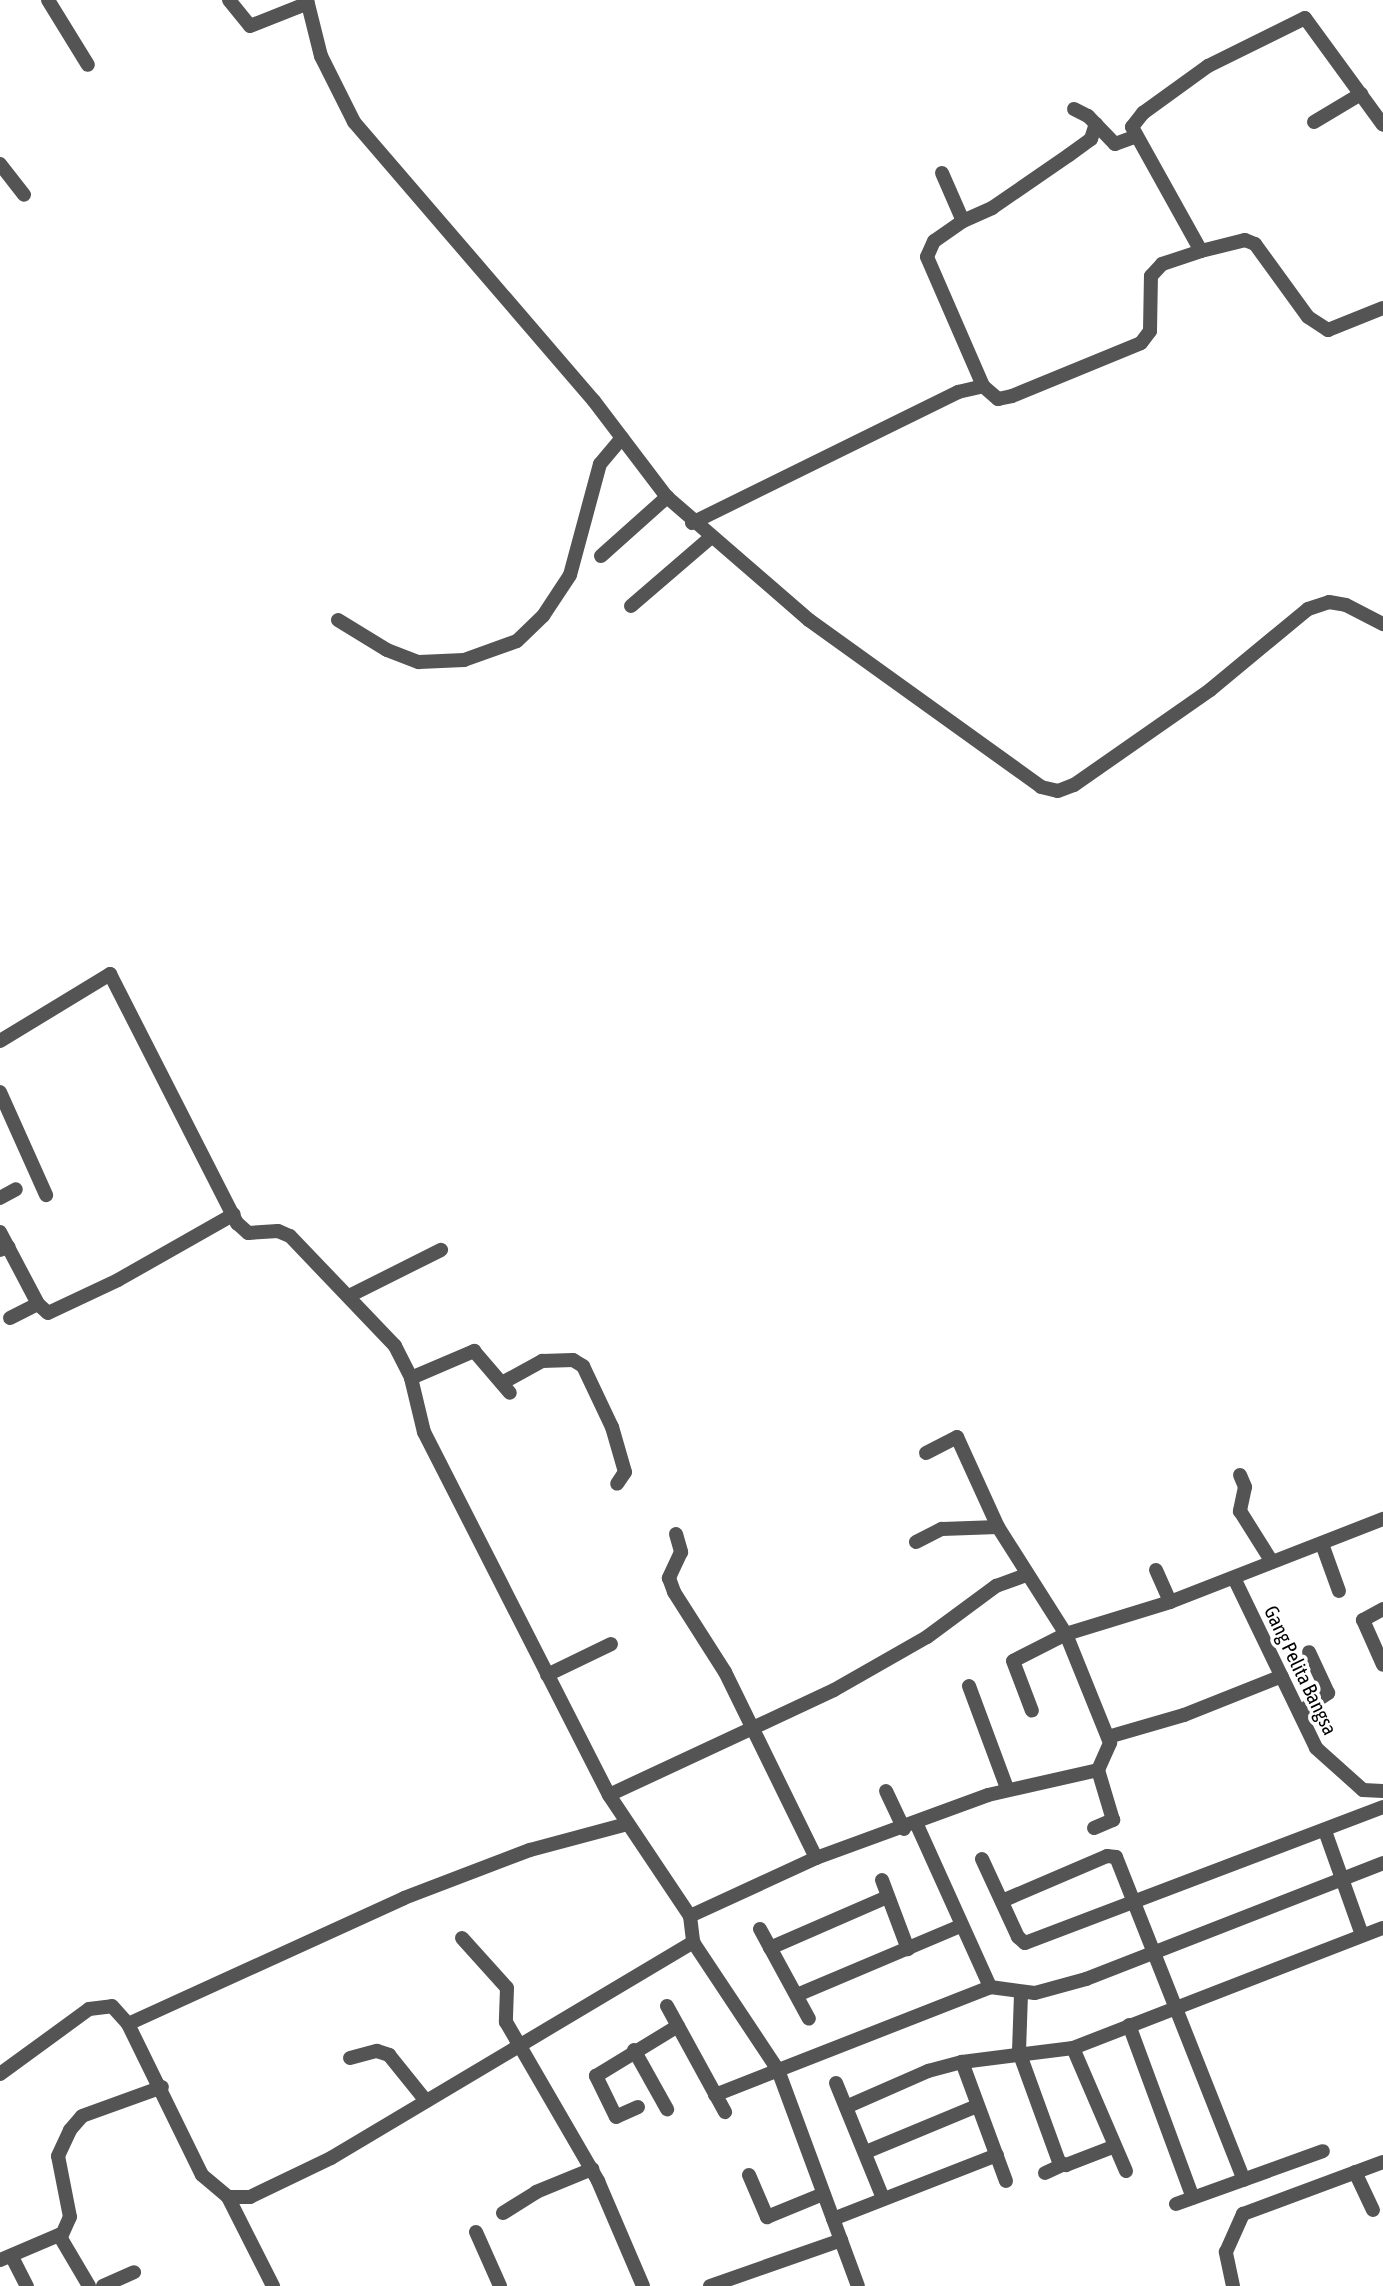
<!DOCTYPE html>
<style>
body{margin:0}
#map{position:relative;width:1383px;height:2286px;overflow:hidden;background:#fff;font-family:"Asap Condensed",sans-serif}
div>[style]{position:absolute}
.minor>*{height:14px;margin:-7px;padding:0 7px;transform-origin:7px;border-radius:7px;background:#545454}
span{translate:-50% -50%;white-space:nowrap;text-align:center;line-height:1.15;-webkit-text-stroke:7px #fff;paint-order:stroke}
.street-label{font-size:20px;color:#000}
</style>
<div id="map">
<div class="minor">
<div style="left:48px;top:0;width:76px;rotate:58.4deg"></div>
<div style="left:229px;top:0;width:33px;rotate:51deg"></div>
<div style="left:250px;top:26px;width:62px;rotate:-21.6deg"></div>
<div style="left:307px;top:0;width:58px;rotate:76deg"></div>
<div style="left:321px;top:56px;width:74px;rotate:63.4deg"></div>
<div style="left:354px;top:122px;width:368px;rotate:49.3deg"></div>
<div style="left:594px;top:401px;width:121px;rotate:52.8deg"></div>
<div style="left:667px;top:497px;width:188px;rotate:40.9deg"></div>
<div style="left:809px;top:620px;width:286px;rotate:35.7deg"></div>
<div style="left:1041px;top:787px;width:17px;rotate:13deg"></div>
<div style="left:1058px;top:791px;width:17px;rotate:-21deg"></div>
<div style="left:1074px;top:785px;width:166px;rotate:-34.9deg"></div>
<div style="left:1210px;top:690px;width:127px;rotate:-39.6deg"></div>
<div style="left:1308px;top:609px;width:22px;rotate:-18deg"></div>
<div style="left:1329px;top:602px;width:17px;rotate:10deg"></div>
<div style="left:1346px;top:605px;width:42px;rotate:27.2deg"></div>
<div style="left:1074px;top:109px;width:16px;rotate:27deg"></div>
<div style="left:1088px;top:116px;width:39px;rotate:46deg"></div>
<div style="left:1115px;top:144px;width:20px;rotate:-20deg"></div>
<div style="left:1314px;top:122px;width:55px;rotate:-30.8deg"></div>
<div style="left:0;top:164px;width:39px;rotate:52deg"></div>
<div style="left:942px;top:173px;width:52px;rotate:66.4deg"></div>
<div style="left:963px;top:221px;width:35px;rotate:145deg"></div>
<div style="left:934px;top:241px;width:17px;rotate:114deg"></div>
<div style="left:927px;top:257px;width:141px;rotate:66.5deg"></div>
<div style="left:963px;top:221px;width:32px;rotate:-24deg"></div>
<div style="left:992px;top:208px;width:93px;rotate:-34.5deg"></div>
<div style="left:1069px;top:155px;width:27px;rotate:-36deg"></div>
<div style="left:1091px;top:139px;width:16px;rotate:-72deg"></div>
<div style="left:1201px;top:251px;width:142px;rotate:-119.1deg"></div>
<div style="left:1132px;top:127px;width:18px;rotate:-52deg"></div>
<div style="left:1143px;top:113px;width:80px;rotate:-35.9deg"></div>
<div style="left:1208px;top:66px;width:108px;rotate:-26.3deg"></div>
<div style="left:1305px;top:18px;width:132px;rotate:53.9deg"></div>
<div style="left:692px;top:523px;width:297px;rotate:-26.2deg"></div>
<div style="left:958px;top:392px;width:26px;rotate:-13deg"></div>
<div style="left:983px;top:386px;width:20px;rotate:41deg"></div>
<div style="left:998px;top:399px;width:14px;rotate:-12deg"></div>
<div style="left:1012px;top:396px;width:139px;rotate:-22.3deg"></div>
<div style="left:1141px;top:343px;width:15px;rotate:-53deg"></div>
<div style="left:1150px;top:331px;width:55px;rotate:-89deg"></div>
<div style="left:1151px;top:276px;width:16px;rotate:-47deg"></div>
<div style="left:1162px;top:264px;width:41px;rotate:-18.4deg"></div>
<div style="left:1201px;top:251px;width:45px;rotate:-14deg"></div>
<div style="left:1245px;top:240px;width:11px;rotate:22deg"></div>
<div style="left:1255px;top:244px;width:90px;rotate:54deg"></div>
<div style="left:1308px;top:317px;width:24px;rotate:33deg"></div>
<div style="left:1328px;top:330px;width:59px;rotate:-21.8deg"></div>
<div style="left:601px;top:556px;width:89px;rotate:-41.8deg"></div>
<div style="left:631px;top:606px;width:104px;rotate:-40.7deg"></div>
<div style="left:338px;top:620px;width:57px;rotate:31.5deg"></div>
<div style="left:387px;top:650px;width:34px;rotate:21deg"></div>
<div style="left:419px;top:662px;width:45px;rotate:-2.5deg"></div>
<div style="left:464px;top:660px;width:56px;rotate:-19.7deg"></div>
<div style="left:517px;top:641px;width:36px;rotate:-44deg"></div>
<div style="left:543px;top:616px;width:49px;rotate:-56.6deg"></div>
<div style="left:570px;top:575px;width:115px;rotate:-74.9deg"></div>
<div style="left:600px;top:464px;width:34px;rotate:-50deg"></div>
<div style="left:0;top:1041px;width:129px;rotate:-31.3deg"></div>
<div style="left:110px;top:974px;width:280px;rotate:63deg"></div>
<div style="left:237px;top:1223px;width:15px;rotate:42deg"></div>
<div style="left:248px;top:1233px;width:30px;rotate:-4deg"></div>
<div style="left:278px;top:1231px;width:13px;rotate:23deg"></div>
<div style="left:290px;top:1236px;width:152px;rotate:46.3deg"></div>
<div style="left:395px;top:1346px;width:36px;rotate:63deg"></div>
<div style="left:411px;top:1378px;width:56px;rotate:76.5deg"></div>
<div style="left:424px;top:1432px;width:407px;rotate:63deg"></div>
<div style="left:609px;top:1795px;width:146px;rotate:56.2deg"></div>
<div style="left:690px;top:1916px;width:26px;rotate:83deg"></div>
<div style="left:693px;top:1942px;width:154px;rotate:56.4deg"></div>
<div style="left:778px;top:2070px;width:230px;rotate:69.7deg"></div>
<div style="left:0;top:1092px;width:113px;rotate:65.9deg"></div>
<div style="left:0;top:1198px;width:18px;rotate:-29deg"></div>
<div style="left:0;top:1232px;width:17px;rotate:62deg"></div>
<div style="left:0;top:1250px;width:9px;rotate:-21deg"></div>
<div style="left:8px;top:1247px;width:64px;rotate:62.2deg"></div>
<div style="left:38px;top:1304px;width:13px;rotate:42deg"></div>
<div style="left:48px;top:1313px;width:77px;rotate:-25.2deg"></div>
<div style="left:118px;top:1280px;width:133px;rotate:-29.6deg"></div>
<div style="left:349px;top:1296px;width:103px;rotate:-26.6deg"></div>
<div style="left:10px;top:1318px;width:31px;rotate:-27deg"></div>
<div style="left:411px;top:1378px;width:69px;rotate:-23.2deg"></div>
<div style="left:474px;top:1351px;width:55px;rotate:49.4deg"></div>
<div style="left:502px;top:1383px;width:46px;rotate:-28.8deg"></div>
<div style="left:542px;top:1361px;width:31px;rotate:-2deg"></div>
<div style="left:573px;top:1360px;width:12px;rotate:31deg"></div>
<div style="left:583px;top:1366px;width:68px;rotate:64.6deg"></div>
<div style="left:612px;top:1427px;width:47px;rotate:73.9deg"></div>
<div style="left:625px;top:1472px;width:14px;rotate:124deg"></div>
<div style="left:926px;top:1453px;width:35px;rotate:-27deg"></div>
<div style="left:957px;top:1437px;width:99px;rotate:65.5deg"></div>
<div style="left:998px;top:1527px;width:127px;rotate:57.6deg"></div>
<div style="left:1066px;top:1634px;width:59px;rotate:153deg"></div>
<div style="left:1013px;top:1661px;width:53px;rotate:69.2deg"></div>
<div style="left:1240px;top:1475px;width:13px;rotate:67deg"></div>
<div style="left:1245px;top:1487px;width:25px;rotate:102deg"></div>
<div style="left:1240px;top:1511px;width:60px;rotate:57.9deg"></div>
<div style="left:676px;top:1534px;width:19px;rotate:74deg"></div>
<div style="left:681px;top:1552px;width:29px;rotate:115deg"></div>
<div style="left:669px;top:1578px;width:15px;rotate:70deg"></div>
<div style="left:674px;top:1592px;width:95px;rotate:57.5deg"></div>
<div style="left:725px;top:1672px;width:207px;rotate:63.9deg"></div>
<div style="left:916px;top:1542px;width:29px;rotate:-27deg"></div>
<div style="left:942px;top:1529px;width:56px;rotate:-2deg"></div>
<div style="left:1322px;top:1544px;width:50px;rotate:70.1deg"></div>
<div style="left:1156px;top:1570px;width:35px;rotate:66deg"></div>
<div style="left:1234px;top:1578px;width:189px;rotate:64.2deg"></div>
<div style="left:1316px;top:1748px;width:63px;rotate:41.8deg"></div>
<div style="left:1363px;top:1790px;width:20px;rotate:3deg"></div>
<div style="left:1383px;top:1609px;width:23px;rotate:151deg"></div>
<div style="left:1363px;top:1620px;width:49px;rotate:66deg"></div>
<div style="left:547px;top:1675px;width:71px;rotate:-25.8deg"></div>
<div style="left:969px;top:1686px;width:109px;rotate:69.6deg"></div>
<div style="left:1300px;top:1712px;width:34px;rotate:-34deg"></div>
<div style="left:1328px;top:1693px;width:45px;rotate:-114.9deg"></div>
<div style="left:1108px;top:1737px;width:79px;rotate:-16.1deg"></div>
<div style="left:1184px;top:1715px;width:105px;rotate:-21.7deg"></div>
<div style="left:886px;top:1791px;width:42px;rotate:64.7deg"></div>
<div style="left:609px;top:1795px;width:248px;rotate:-25deg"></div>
<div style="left:834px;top:1690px;width:107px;rotate:-29.7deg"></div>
<div style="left:927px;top:1637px;width:86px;rotate:-36.5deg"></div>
<div style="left:996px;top:1586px;width:33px;rotate:-20deg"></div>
<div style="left:917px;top:1825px;width:178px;rotate:65.7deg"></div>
<div style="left:1094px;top:1828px;width:21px;rotate:-23deg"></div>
<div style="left:1113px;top:1820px;width:52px;rotate:-106.7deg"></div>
<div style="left:1325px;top:1831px;width:110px;rotate:70.4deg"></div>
<div style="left:982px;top:1859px;width:86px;rotate:65.2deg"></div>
<div style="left:1018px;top:1937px;width:9px;rotate:41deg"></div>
<div style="left:1025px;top:1943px;width:383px;rotate:-20.8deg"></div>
<div style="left:882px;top:1880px;width:74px;rotate:69.4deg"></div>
<div style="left:1002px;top:1901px;width:114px;rotate:-23.2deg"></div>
<div style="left:1107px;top:1856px;width:9px;rotate:6deg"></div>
<div style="left:1116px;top:1857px;width:347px;rotate:68.4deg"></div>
<div style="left:690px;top:1916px;width:139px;rotate:-24.7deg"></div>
<div style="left:816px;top:1858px;width:183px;rotate:-20.1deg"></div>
<div style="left:988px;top:1795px;width:113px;rotate:-12.8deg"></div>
<div style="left:1098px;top:1770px;width:30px;rotate:-66deg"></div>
<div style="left:1110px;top:1743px;width:118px;rotate:-112deg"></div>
<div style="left:1066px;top:1634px;width:109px;rotate:-17.1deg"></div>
<div style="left:1170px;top:1602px;width:229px;rotate:-21.3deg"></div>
<div style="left:760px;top:1929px;width:102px;rotate:61.4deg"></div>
<div style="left:462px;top:1938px;width:67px;rotate:48deg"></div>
<div style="left:507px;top:1988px;width:34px;rotate:92deg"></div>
<div style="left:506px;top:2022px;width:184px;rotate:59.9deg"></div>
<div style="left:598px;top:2181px;width:114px;rotate:66.8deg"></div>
<div style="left:770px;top:1948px;width:125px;rotate:-23.5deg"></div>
<div style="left:1021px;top:1994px;width:58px;rotate:92deg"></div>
<div style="left:1019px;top:2052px;width:117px;rotate:70deg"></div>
<div style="left:1059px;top:2162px;width:8px;rotate:23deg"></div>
<div style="left:1066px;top:2165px;width:50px;rotate:-21deg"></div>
<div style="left:797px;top:1995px;width:177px;rotate:-22.9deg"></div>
<div style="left:667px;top:2006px;width:121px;rotate:61.3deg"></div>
<div style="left:128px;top:2024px;width:303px;rotate:-24.5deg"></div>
<div style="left:404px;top:1898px;width:135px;rotate:-20.9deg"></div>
<div style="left:530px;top:1850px;width:100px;rotate:-15deg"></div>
<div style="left:1129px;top:2025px;width:184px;rotate:69.7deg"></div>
<div style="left:1073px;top:2048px;width:134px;rotate:66.7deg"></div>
<div style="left:634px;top:2050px;width:68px;rotate:60.8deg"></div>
<div style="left:350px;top:2058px;width:28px;rotate:-15deg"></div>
<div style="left:377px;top:2051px;width:13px;rotate:18deg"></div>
<div style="left:389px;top:2055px;width:59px;rotate:51.2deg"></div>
<div style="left:0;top:2074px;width:110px;rotate:-36.1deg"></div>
<div style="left:89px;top:2009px;width:23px;rotate:-7deg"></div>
<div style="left:112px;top:2006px;width:24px;rotate:48deg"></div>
<div style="left:128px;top:2024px;width:168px;rotate:63.9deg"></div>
<div style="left:202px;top:2175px;width:34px;rotate:40deg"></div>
<div style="left:228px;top:2197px;width:22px"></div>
<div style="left:250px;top:2197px;width:90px;rotate:-25.7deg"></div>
<div style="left:331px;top:2158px;width:422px;rotate:-30.8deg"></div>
<div style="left:836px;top:2083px;width:124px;rotate:67.8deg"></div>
<div style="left:715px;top:2095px;width:295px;rotate:-21.4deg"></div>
<div style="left:990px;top:1987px;width:45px;rotate:7.6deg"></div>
<div style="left:1035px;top:1993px;width:53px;rotate:-15.4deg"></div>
<div style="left:1086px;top:1979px;width:319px;rotate:-21.3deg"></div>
<div style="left:638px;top:2107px;width:24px;rotate:156deg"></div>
<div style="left:616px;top:2117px;width:46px;rotate:-116deg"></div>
<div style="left:596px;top:2076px;width:96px;rotate:-31.4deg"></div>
<div style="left:846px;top:2107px;width:90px;rotate:-23.7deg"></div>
<div style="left:928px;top:2071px;width:35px;rotate:-15deg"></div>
<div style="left:866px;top:2152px;width:120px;rotate:-22.5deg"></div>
<div style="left:1355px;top:2172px;width:42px;rotate:64.7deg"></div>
<div style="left:1045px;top:2173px;width:19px;rotate:-25deg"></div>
<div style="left:749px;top:2175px;width:46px;rotate:66.8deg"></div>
<div style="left:767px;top:2217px;width:61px;rotate:-22.3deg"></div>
<div style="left:1006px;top:2181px;width:127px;rotate:-110.3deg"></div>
<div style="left:962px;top:2062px;width:112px;rotate:-7.2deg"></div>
<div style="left:1073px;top:2048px;width:332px;rotate:-21.2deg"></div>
<div style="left:228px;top:2197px;width:100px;rotate:63.2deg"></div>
<div style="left:1176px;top:2204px;width:156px;rotate:-19.8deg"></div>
<div style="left:503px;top:2213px;width:39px;rotate:-32deg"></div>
<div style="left:536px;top:2192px;width:61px;rotate:-22.3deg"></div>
<div style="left:833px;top:2219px;width:176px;rotate:-21.3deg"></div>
<div style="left:476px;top:2232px;width:59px;rotate:66deg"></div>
<div style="left:61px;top:2237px;width:22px;rotate:-66deg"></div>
<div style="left:70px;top:2217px;width:62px;rotate:-101.1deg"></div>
<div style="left:58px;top:2156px;width:29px;rotate:-65deg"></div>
<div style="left:70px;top:2130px;width:18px;rotate:-49deg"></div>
<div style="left:82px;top:2116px;width:85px;rotate:-19.9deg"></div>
<div style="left:12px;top:2257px;width:33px;rotate:63deg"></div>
<div style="left:0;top:2260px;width:64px;rotate:-23deg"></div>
<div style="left:59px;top:2235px;width:59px;rotate:59.5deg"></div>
<div style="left:103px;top:2286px;width:34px;rotate:-24deg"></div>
<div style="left:710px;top:2286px;width:139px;rotate:-19.3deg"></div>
<div style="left:1233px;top:2286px;width:35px;rotate:-102deg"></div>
<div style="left:1226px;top:2252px;width:42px;rotate:-65.9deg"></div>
<div style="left:1243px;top:2214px;width:149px;rotate:-20.4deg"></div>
</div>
<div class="street-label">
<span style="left:1301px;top:1670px;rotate:64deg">Gang Pelita Bangsa</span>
</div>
</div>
